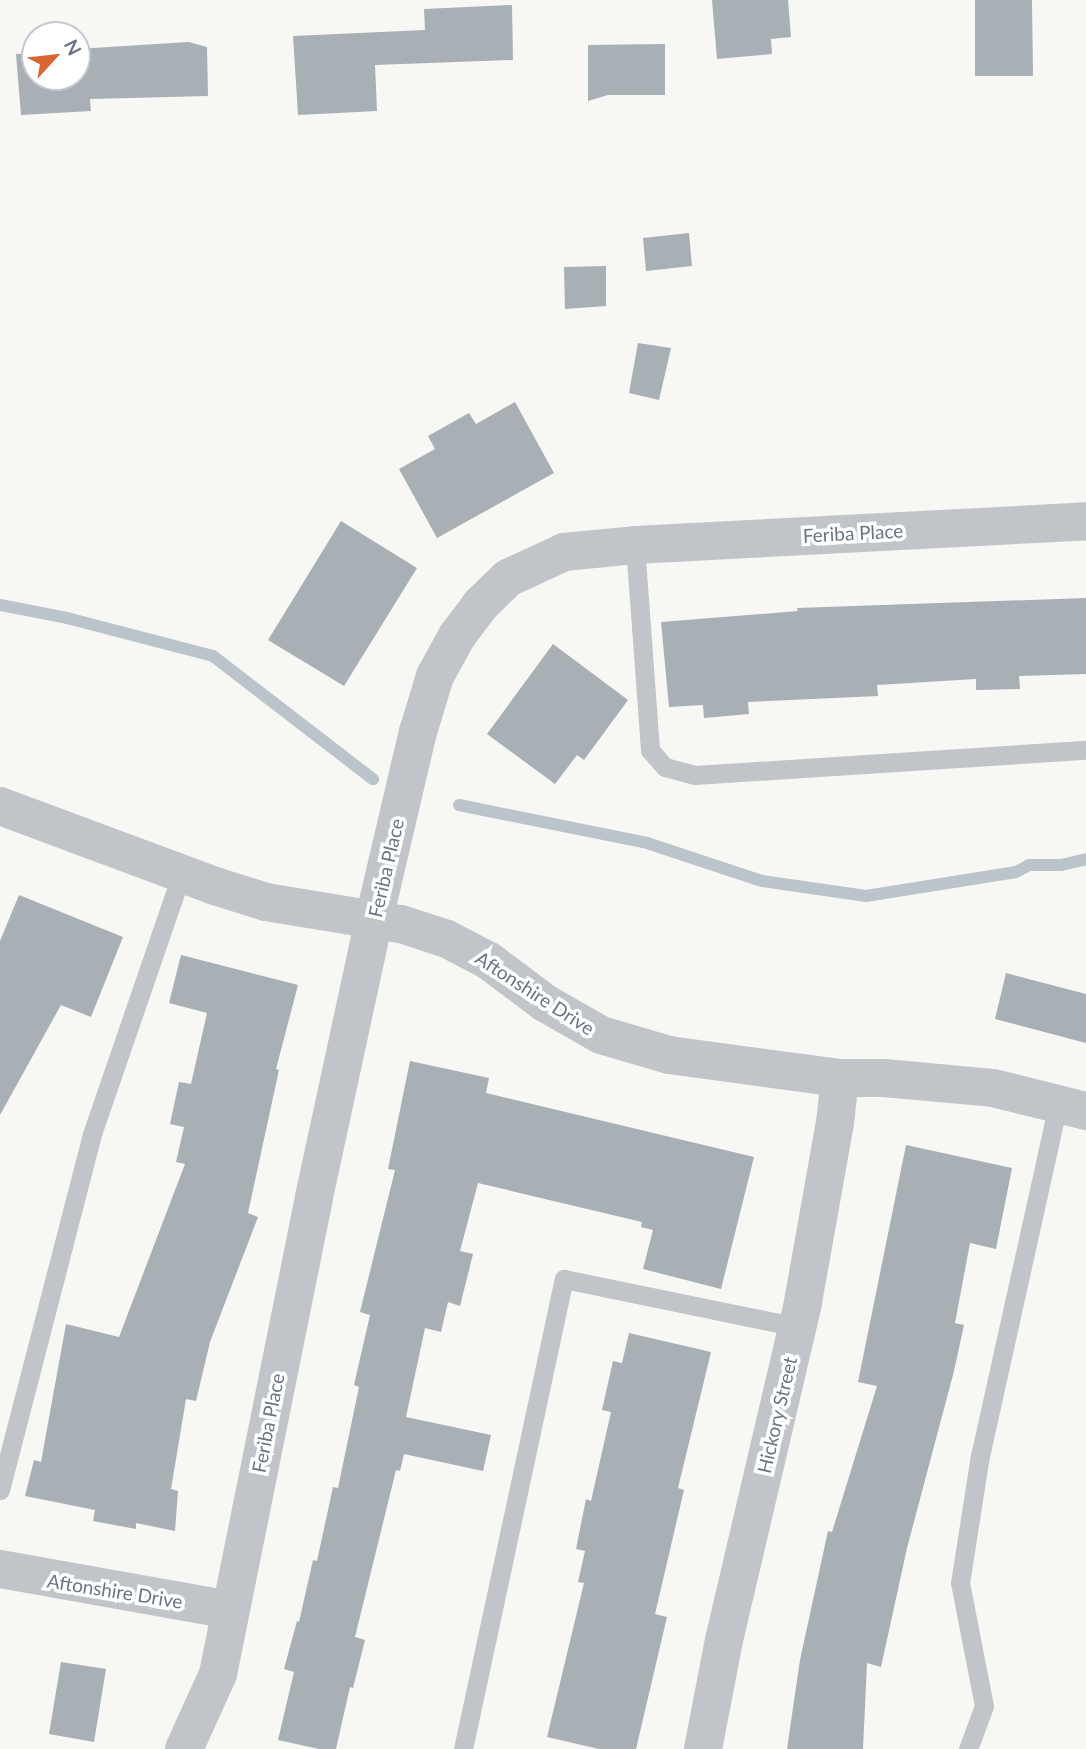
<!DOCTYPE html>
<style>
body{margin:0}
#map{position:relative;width:1086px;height:1749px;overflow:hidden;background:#f7f7f4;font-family:Lato,sans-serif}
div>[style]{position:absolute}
.stream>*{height:12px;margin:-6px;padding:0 6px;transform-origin:6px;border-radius:6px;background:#bbc4ca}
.building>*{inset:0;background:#a8afb5}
.service>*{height:19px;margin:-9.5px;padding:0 9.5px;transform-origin:9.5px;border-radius:9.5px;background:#c1c4c8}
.minor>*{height:38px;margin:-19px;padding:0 19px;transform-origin:19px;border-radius:19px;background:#c1c4c8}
span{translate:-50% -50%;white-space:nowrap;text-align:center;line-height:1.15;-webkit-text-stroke:7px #fff;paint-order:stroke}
.street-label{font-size:19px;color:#687584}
.north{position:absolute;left:21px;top:21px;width:70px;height:70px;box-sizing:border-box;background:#fff;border:2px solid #c3c8ce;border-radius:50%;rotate:63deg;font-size:19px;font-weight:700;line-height:28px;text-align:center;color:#687584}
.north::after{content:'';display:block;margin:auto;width:24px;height:32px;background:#da6631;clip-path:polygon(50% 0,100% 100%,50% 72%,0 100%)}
</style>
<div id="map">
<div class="stream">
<div style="left:0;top:605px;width:68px;rotate:11deg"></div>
<div style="left:67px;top:618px;width:151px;rotate:14.6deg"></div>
<div style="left:213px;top:656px;width:202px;rotate:37.6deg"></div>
<div style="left:459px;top:805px;width:192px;rotate:11.4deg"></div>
<div style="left:647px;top:843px;width:121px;rotate:18.3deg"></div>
<div style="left:762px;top:881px;width:105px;rotate:8.2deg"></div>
<div style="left:866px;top:896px;width:152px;rotate:-9.1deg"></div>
<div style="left:1016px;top:872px;width:15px;rotate:-28deg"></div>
<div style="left:1029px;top:865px;width:32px"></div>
<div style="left:1061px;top:865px;width:26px;rotate:-13deg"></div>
</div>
<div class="building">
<div style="clip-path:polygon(712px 0,788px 0,791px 37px,771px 39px,772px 54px,717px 59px)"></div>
<div style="clip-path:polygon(975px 0,1032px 0,1033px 76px,975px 76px)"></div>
<div style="clip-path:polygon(512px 5px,513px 60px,375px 65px,377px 111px,298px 115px,293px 36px,425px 30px,424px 9px)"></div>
<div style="clip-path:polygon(189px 42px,207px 47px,208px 96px,90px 99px,91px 111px,21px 115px,16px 54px,35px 53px,35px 77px,77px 77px,77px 49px)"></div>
<div style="clip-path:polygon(665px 44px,665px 95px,608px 95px,588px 101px,588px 45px)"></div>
<div style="clip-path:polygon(689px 233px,692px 266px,646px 271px,643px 238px)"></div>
<div style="clip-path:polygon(606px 266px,606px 306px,565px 309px,564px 267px)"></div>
<div style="clip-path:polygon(638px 343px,671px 348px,659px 400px,629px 393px)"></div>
<div style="clip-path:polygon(515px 402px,554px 473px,437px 538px,399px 469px,435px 449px,428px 436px,469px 413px,476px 424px)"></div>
<div style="clip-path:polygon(341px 521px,417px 568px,344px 686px,268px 640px)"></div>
<div style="clip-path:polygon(1086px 598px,1086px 674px,1019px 676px,1020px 689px,976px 690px,976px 679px,877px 685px,878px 696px,748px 702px,749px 714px,704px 718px,703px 705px,669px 707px,661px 622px,798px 611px,797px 608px)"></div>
<div style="clip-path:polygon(553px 644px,628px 700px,584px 760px,577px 755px,555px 784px,487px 734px)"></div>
<div style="clip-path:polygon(19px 895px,123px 937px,91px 1017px,61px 1005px,0 1115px,0 941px)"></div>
<div style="clip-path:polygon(181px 955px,298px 985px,276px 1069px,279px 1070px,248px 1213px,258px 1217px,210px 1342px,196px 1401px,186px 1399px,171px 1489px,178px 1491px,175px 1531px,136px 1523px,136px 1529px,93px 1521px,95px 1510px,25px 1496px,34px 1460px,41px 1462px,66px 1324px,119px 1337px,185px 1164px,176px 1162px,184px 1127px,170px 1124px,179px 1082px,191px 1084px,207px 1013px,169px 1003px)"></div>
<div style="clip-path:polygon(1006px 973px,1086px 994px,1086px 1043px,995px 1019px)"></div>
<div style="clip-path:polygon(410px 1061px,489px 1078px,486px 1093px,754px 1157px,721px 1289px,643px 1269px,653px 1230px,641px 1227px,642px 1222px,478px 1183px,460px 1251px,473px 1254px,460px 1306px,448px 1302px,441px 1332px,425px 1328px,406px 1417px,491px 1435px,483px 1471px,404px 1454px,400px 1471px,396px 1470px,355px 1637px,365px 1640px,353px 1688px,350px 1687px,336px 1749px,319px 1749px,278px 1740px,294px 1672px,284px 1669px,297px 1621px,299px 1622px,313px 1560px,317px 1561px,333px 1487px,338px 1488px,359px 1387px,354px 1385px,370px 1315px,360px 1312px,395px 1170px,388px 1169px)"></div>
<div style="clip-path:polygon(906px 1145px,1012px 1168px,996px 1249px,970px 1243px,955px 1323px,964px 1325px,954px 1371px,907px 1548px,881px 1667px,867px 1663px,863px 1749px,787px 1749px,800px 1660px,828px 1531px,832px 1532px,877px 1386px,858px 1382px)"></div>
<div style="clip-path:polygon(629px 1333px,711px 1352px,678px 1488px,684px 1490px,655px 1614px,667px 1617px,636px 1749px,599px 1749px,547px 1737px,584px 1583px,578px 1582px,585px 1551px,576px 1549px,586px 1499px,591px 1501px,611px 1412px,602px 1410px,613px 1361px,622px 1363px)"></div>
<div style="clip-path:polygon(61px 1662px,106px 1669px,94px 1742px,49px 1734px)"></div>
</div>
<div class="service">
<div style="left:635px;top:545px;width:206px;rotate:85.8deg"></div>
<div style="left:650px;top:750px;width:23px;rotate:49deg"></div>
<div style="left:665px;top:767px;width:31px;rotate:15deg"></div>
<div style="left:695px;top:775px;width:392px;rotate:-3.7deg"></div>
<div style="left:0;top:1490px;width:368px;rotate:-75.5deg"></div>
<div style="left:92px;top:1134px;width:274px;rotate:-71deg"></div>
<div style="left:463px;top:1749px;width:481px;rotate:-77.9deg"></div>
<div style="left:564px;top:1279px;width:238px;rotate:11.6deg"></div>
<div style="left:968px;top:1749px;width:46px;rotate:-69.6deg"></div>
<div style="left:984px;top:1706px;width:125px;rotate:-101deg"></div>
<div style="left:960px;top:1583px;width:129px;rotate:-81.1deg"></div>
<div style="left:980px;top:1456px;width:361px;rotate:-77.5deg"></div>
</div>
<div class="minor">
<div style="left:0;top:806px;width:229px;rotate:20.4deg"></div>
<div style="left:215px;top:886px;width:53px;rotate:17.4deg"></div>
<div style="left:266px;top:902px;width:137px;rotate:9.3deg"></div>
<div style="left:401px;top:924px;width:48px;rotate:18.1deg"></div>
<div style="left:447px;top:939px;width:47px;rotate:27.6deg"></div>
<div style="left:489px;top:961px;width:70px;rotate:36.9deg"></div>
<div style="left:545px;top:1003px;width:64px;rotate:29.7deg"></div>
<div style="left:601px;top:1035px;width:71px;rotate:16.4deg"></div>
<div style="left:669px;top:1055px;width:173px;rotate:7.7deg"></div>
<div style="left:840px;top:1078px;width:44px"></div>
<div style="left:884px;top:1078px;width:109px;rotate:5.2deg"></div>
<div style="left:993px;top:1088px;width:96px;rotate:13.9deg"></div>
<div style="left:0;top:1569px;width:234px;rotate:10.1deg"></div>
<div style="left:184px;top:1749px;width:82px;rotate:-65.6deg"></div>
<div style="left:218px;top:1674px;width:487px;rotate:-78.6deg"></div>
<div style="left:314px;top:1197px;width:284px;rotate:-77.8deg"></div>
<div style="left:374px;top:919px;width:192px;rotate:-76.8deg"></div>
<div style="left:418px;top:732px;width:59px;rotate:-73.1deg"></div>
<div style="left:435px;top:676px;width:46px;rotate:-61.2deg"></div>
<div style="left:457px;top:636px;width:39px;rotate:-53deg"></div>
<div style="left:480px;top:605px;width:39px;rotate:-44deg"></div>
<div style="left:508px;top:578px;width:62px;rotate:-24.9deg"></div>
<div style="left:564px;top:552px;width:71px;rotate:-5.6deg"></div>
<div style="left:635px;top:545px;width:452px;rotate:-3deg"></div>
<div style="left:703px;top:1749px;width:111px;rotate:-79.1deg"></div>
<div style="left:724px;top:1640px;width:347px;rotate:-76.8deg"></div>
<div style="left:803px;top:1302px;width:182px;rotate:-79.9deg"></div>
<div style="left:835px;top:1123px;width:45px;rotate:-83.7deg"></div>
</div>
<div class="street-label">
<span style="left:853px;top:533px;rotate:-3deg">Feriba Place</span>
<span style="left:386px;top:868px;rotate:-77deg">Feriba Place</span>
<span style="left:535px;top:993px;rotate:33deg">Aftonshire Drive</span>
<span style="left:777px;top:1415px;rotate:-77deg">Hickory Street</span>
<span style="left:268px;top:1423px;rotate:-79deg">Feriba Place</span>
<span style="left:115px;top:1591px;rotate:9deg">Aftonshire Drive</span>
</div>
<div class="north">N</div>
</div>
